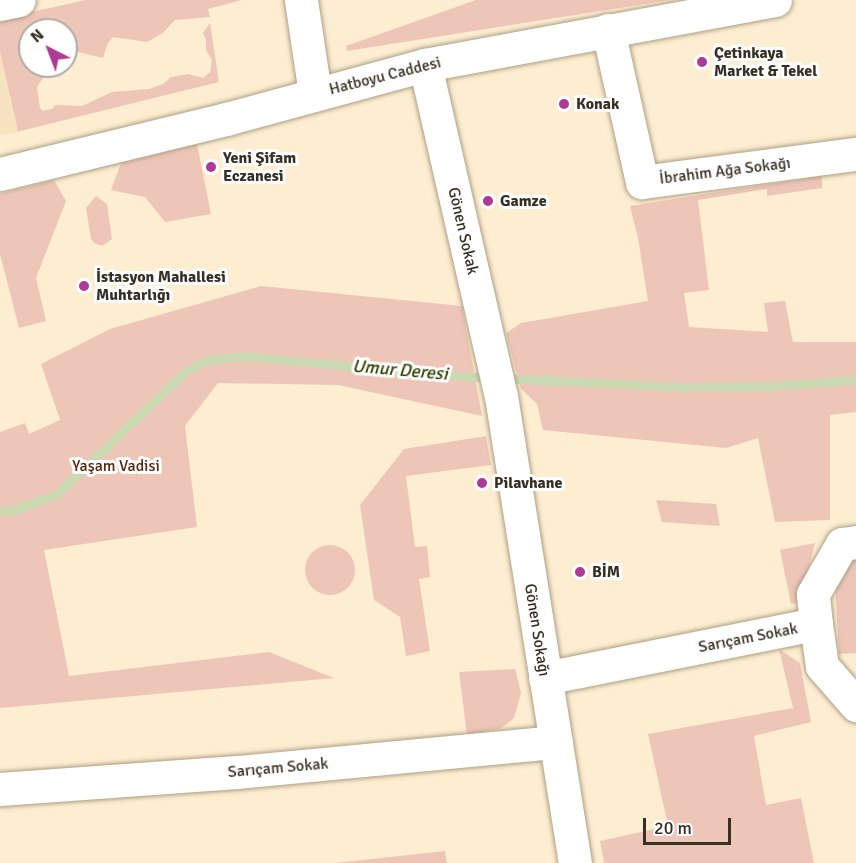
<!DOCTYPE html>
<meta charset="utf-8">
<style>
body{margin:0}
#map{position:relative;width:856px;height:863px;overflow:hidden;background:#fdedd1;font-family:Signika,sans-serif}
div>[style]{position:absolute}
.built>*{inset:0;background:#f7e3c0}
.green>*{inset:0;background:#eec6b8}
.round{border-radius:50%}
.stream>*{height:9px;margin:-4.5px;padding:0 4.5px;transform-origin:4.5px;border-radius:4.5px;background:#cbdab3}
.roads{filter:drop-shadow(0 0 2px #ae9f84) drop-shadow(0 0 2px #ae9f84)}
.minor>*{height:33px;margin:-16.5px;padding:0 16.5px;transform-origin:16.5px;border-radius:16.5px;background:#fff}
.major>*{height:33px;margin:-16.5px;padding:0 16.5px;transform-origin:16.5px;border-radius:16.5px;background:#fff}
.dots>*{width:16px;height:16px;translate:-50% -50%;box-sizing:border-box;border:3px solid #fff;border-radius:50%}
span{translate:-50% -50%;white-space:nowrap;text-align:center;line-height:1.15;-webkit-text-stroke:6px #fff;paint-order:stroke}
.poi-label{font-size:16px;color:#352f24;font-weight:700}
.left{translate:0 -50%;text-align:left}
.street-label{font-size:16px;color:#352f24}
.park-label{font-size:16px;color:#59240f}
.water-label{font-size:18px;color:#324203;font-style:italic}
.north{position:absolute;left:18px;top:18px;width:60px;height:60px;box-sizing:border-box;background:#fff;border:2px solid #aeaca7;border-radius:50%;rotate:318deg;font-size:16px;font-weight:700;line-height:24px;text-align:center;color:#352f24}
.north::after{content:'';display:block;margin:auto;width:21px;height:27px;background:#ad3a94;clip-path:polygon(50% 0,100% 100%,50% 72%,0 100%)}
.scale{position:absolute;left:643px;top:818px;width:88px;height:27px;box-sizing:border-box;border:3px solid #352f24;border-top:0;padding-left:8px;font-size:18px;line-height:21px;white-space:nowrap;color:#352f24;-webkit-text-stroke:4px #fff;paint-order:stroke}
</style>
<div id="map">
<div class="built">
<div style="clip-path:polygon(0 52px,18px 131px,0 135px)"></div>
</div>
<div class="green">
<div style="clip-path:polygon(86px 0,242px 0,208px 9px,210px 17px,175px 20px,163px 33px,147px 42px,113px 37px,108px 43px,103px 58px,78px 52px,66px 38px,66px 30px,30px 30px,30px 66px,51px 66px,37px 87px,40px 108px,43px 111px,52px 109px,55px 105px,82px 106px,112px 92px,149px 89px,163px 84px,171px 77px,188px 74px,203px 78px,210px 72px,212px 60px,206px 50px,206px 40px,203px 33px,210px 23px,219px 82px,0 136px,18px 131px,0 52px,0 19px)"></div>
<div style="clip-path:polygon(476px 0,670px 0,347px 51px,346px 46px)"></div>
<div style="clip-path:polygon(197px 144px,211px 214px,165px 222px,145px 197px,111px 190px,121px 163px)"></div>
<div style="clip-path:polygon(822px 176px,822px 188px,767px 196px,767px 189px,698px 200px,709px 290px,684px 293px,689px 327px,768px 332px,764px 303px,785px 301px,793px 342px,856px 342px,856px 412px,830px 415px,830px 520px,775px 522px,758px 438px,726px 448px,543px 430px,537px 404px,521px 389px,506px 333px,521px 323px,648px 301px,638px 238px,630px 206px)"></div>
<div style="clip-path:polygon(54px 180px,66px 201px,36px 278px,46px 321px,19px 328px,0 254px,0 194px)"></div>
<div style="clip-path:polygon(96px 196px,107px 204px,112px 239px,102px 246px,94px 243px,91px 239px,86px 208px)"></div>
<div style="clip-path:polygon(261px 286px,462px 306px,482px 416px,338px 385px,218px 383px,185px 426px,197px 527px,44px 550px,69px 676px,269px 652px,334px 678px,0 708px,0 432px,25px 423px,29px 434px,60px 420px,41px 364px,110px 329px)"></div>
<div style="clip-path:polygon(486px 436px,491px 465px,406px 476px,415px 547px,427px 546px,430px 577px,419px 579px,430px 651px,406px 656px,400px 617px,374px 600px,360px 505px,404px 449px)"></div>
<div style="clip-path:polygon(656px 500px,716px 504px,720px 526px,662px 522px)"></div>
<div style="clip-path:polygon(815px 543px,800px 602px,791px 604px,780px 550px)"></div>
<div class="round" style="left:305px;top:545px;width:50px;height:50px"></div>
<div style="clip-path:polygon(856px 557px,856px 653px,839px 654px,835px 584px)"></div>
<div style="clip-path:polygon(779px 649px,800px 663px,811px 722px,754px 736px,766px 805px,801px 798px,814px 863px,604px 863px,600px 841px,668px 826px,648px 734px,793px 708px)"></div>
<div style="clip-path:polygon(515px 669px,521px 693px,514px 718px,502px 728px,467px 735px,459px 672px)"></div>
<div style="clip-path:polygon(445px 851px,447px 863px,335px 863px)"></div>
</div>
<div class="stream">
<div style="left:0;top:511px;width:12px"></div>
<div style="left:12px;top:511px;width:48px;rotate:-20.7deg"></div>
<div style="left:57px;top:494px;width:178px;rotate:-43.6deg"></div>
<div style="left:186px;top:371px;width:25px;rotate:-27deg"></div>
<div style="left:208px;top:360px;width:34px;rotate:-7deg"></div>
<div style="left:242px;top:356px;width:218px;rotate:5.3deg"></div>
<div style="left:459px;top:376px;width:228px;rotate:2.8deg"></div>
<div style="left:687px;top:387px;width:84px;rotate:-0.7deg"></div>
<div style="left:771px;top:386px;width:85px;rotate:-4deg"></div>
</div>
<div class="roads">
<div class="minor">
<div style="left:301px;top:0;width:95px;rotate:81.5deg"></div>
<div style="left:0;top:4px;width:19px;rotate:-12deg"></div>
<div style="left:608px;top:30px;width:156px;rotate:77.4deg"></div>
<div style="left:642px;top:182px;width:216px;rotate:-7.5deg"></div>
<div style="left:425px;top:65px;width:340px;rotate:77.1deg"></div>
<div style="left:501px;top:396px;width:473px;rotate:81deg"></div>
<div style="left:816px;top:624px;width:42px;rotate:81.9deg"></div>
<div style="left:822px;top:666px;width:52px;rotate:48.9deg"></div>
<div style="left:545px;top:678px;width:276px;rotate:-11.3deg"></div>
<div style="left:816px;top:624px;width:30px;rotate:-96deg"></div>
<div style="left:813px;top:594px;width:58px;rotate:-59.9deg"></div>
<div style="left:842px;top:544px;width:14px;rotate:-8deg"></div>
<div style="left:0;top:789px;width:238px;rotate:-4.1deg"></div>
<div style="left:237px;top:772px;width:320px;rotate:-5.4deg"></div>
</div>
<div class="major">
<div style="left:0;top:174px;width:233px;rotate:-13.7deg"></div>
<div style="left:226px;top:119px;width:206px;rotate:-15.2deg"></div>
<div style="left:425px;top:65px;width:356px;rotate:-10.5deg"></div>
</div>
</div>
<div class="dots">
<div style="left:702px;top:62px;background:#ad3a94"></div>
<div style="left:564px;top:104px;background:#ad3a94"></div>
<div style="left:211px;top:167px;background:#ad3a94"></div>
<div style="left:488px;top:201px;background:#ad3a94"></div>
<div style="left:84px;top:286px;background:#ad3a94"></div>
<div style="left:482px;top:483px;background:#ad3a94"></div>
<div style="left:580px;top:572px;background:#ad3a94"></div>
</div>
<div class="poi-label">
<span class="left" style="left:714px;top:62px">Çetinkaya<br>Market &amp; Tekel</span>
<span class="left" style="left:576px;top:104px">Konak</span>
<span class="left" style="left:223px;top:167px">Yeni Şifam<br>Eczanesi</span>
<span class="left" style="left:500px;top:201px">Gamze</span>
<span class="left" style="left:96px;top:286px">İstasyon Mahallesi<br>Muhtarlığı</span>
<span class="left" style="left:494px;top:483px">Pilavhane</span>
<span class="left" style="left:592px;top:572px">BİM</span>
</div>
<div class="street-label">
<span style="left:385px;top:76px;rotate:-14deg">Hatboyu Caddesi</span>
<span style="left:725px;top:171px;rotate:-7deg">İbrahim Ağa Sokağı</span>
<span style="left:463px;top:231px;rotate:77deg">Gönen Sokak</span>
<span style="left:537px;top:630px;rotate:81deg">Gönen Sokağı</span>
<span style="left:748px;top:638px;rotate:-11deg">Sarıçam Sokak</span>
<span style="left:278px;top:768px;rotate:-5deg">Sarıçam Sokak</span>
</div>
<div class="park-label">
<span style="left:116px;top:466px">Yaşam Vadisi</span>
</div>
<div class="water-label">
<span style="left:400px;top:370px;rotate:5deg">Umur Deresi</span>
</div>
<div class="north">N</div>
<div class="scale">20 m</div>
</div>
